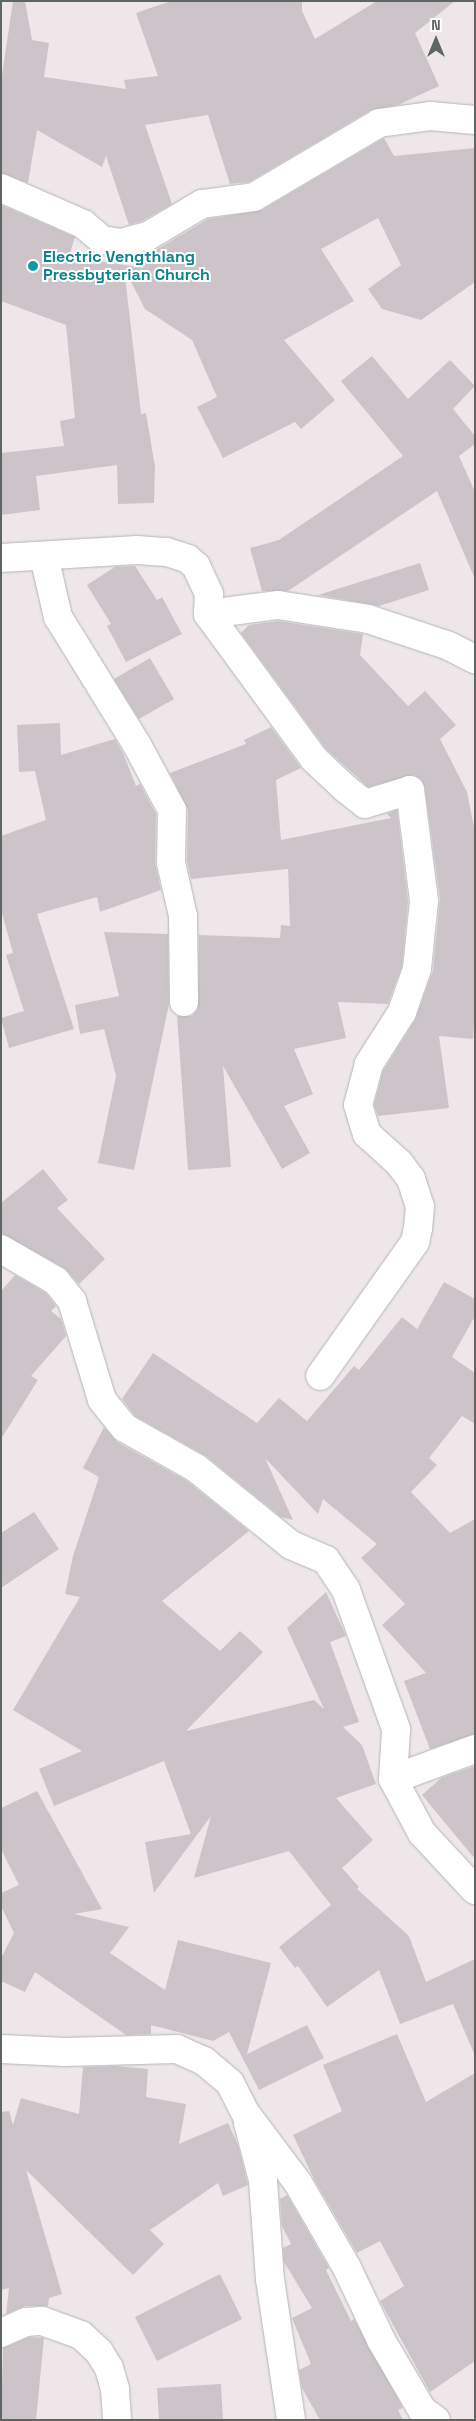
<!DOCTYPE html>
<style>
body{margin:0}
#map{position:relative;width:476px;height:2421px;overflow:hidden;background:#efe6ea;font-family:"Space Grotesk",sans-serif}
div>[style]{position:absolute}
.building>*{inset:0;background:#cdc4c9}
.roads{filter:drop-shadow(0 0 1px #b1b8b3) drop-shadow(0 0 1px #b1b8b3)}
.street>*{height:28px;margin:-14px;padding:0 14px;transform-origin:14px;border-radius:14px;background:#fff}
.dots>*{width:14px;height:14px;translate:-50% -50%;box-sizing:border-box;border:2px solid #fff;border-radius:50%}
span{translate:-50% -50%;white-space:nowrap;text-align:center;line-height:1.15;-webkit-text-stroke:4px #fff;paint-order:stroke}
.culture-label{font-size:16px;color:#0d838f;font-weight:700}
.left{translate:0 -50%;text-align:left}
.frame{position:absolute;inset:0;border:2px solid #5d6660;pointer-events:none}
.north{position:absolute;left:411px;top:15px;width:50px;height:50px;-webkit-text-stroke:4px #fff;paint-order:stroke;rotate:0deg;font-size:14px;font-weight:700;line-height:20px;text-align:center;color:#5d6660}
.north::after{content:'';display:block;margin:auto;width:18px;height:22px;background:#5d6660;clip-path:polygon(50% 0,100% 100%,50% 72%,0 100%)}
</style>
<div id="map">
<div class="building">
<div style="clip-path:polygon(13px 1px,25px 1px,32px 40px,49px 43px,44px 77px,126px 89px,124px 80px,158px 76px,136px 13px,171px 1px,302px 1px,302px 11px,315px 39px,377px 1px,455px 1px,415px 33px,439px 86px,398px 105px,371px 110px,249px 182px,230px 184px,208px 115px,145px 125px,172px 204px,142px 221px,129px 225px,106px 156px,102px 167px,37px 130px,28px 183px,1px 173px,1px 82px)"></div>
<div style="clip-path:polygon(384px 138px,394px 156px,475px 148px,475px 282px,421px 320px,382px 309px,368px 289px,401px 265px,378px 218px,321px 249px,354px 301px,284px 340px,335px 400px,301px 429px,295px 422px,223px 458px,197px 407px,217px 397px,192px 340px,145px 309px,124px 268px,141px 414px,146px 413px,155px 467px,154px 503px,118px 504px,117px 465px,36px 476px,40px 510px,1px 515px,1px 453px,64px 446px,60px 421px,75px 418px,66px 325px,1px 301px,1px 205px,75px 237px,69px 256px,143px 268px,139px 255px,156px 250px,208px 219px,262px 210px)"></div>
<div style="clip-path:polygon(372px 356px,408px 399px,450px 360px,475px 386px,453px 409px,475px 436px,475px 444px,459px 456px,475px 492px,475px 579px,437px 491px,288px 591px,262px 591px,250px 548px,279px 540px,403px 456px,341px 381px)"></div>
<div style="clip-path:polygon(420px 563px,429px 590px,379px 606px,318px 595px)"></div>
<div style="clip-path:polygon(135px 566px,157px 600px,162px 597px,182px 634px,126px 662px,107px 626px,111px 624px,87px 585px,115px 567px)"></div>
<div style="clip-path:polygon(278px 621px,363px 634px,360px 655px,408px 706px,425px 691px,456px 725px,440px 739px,467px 792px,475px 832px,475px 1009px,473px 1039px,439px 1036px,449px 1108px,378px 1116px,374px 1105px,383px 1071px,415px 1020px,433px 971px,440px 899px,425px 788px,421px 779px,414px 775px,368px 787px,326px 749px,241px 633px,249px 625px)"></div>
<div style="clip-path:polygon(150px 658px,174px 699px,139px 719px,114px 679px)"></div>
<div style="clip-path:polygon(60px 723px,61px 755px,115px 739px,123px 753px,136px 786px,140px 784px,156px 814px,155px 863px,161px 890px,100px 912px,97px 897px,37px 914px,74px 1029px,9px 1048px,1px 1018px,24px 1011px,6px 955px,13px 953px,1px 910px,1px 836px,46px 820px,35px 771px,19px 772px,17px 725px)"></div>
<div style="clip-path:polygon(271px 727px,301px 768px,276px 780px,281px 840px,391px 818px,387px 814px,397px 810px,408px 901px,402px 966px,388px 1004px,338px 1002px,346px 1038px,294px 1049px,313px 1094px,284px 1106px,310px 1153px,282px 1169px,223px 1066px,231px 1167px,188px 1170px,177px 1016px,192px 1016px,198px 1009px,199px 935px,280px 938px,281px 925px,290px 926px,288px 869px,191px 879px,187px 861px,188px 810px,170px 773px,246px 744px,244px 740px)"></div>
<div style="clip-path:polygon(104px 932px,168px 934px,169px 1004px,134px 1170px,98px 1163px,116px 1076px,104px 1029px,80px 1034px,75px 1005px,119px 996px)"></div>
<div style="clip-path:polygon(43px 1169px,68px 1200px,57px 1208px,105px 1259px,79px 1284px,64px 1268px,1px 1233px,1px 1203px)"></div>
<div style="clip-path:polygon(15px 1275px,46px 1293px,56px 1306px,51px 1311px,61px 1319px,66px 1336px,31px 1376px,38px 1380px,1px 1439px,1px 1291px)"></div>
<div style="clip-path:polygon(444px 1282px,475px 1299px,475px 1316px,452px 1357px,475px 1373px,475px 1424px,462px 1416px,429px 1458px,437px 1465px,411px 1492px,450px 1533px,475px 1519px,475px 1734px,430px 1749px,404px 1681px,426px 1673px,382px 1625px,405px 1604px,361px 1558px,377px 1544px,323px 1499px,318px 1514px,265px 1458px,293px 1520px,281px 1517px,206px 1456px,135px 1416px,122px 1399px,153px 1353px,257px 1423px,279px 1398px,307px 1421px,354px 1366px,359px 1370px,402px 1317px,417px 1329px)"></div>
<div style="clip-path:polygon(104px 1427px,117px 1442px,187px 1481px,249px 1531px,162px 1601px,220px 1651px,240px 1631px,263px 1652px,186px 1731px,314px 1700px,324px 1709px,287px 1628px,326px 1592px,346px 1636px,330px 1642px,359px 1722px,343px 1727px,362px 1745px,376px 1784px,336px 1798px,373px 1840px,342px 1868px,359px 1887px,357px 1889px,409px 1936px,426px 1982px,475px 1959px,475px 2056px,453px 2004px,400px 2024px,379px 1970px,327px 2007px,298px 1966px,295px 1968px,279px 1947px,331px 1905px,289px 1851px,194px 1878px,211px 1816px,154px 1893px,145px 1842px,191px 1834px,164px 1761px,54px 1806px,39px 1769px,82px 1751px,13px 1710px,80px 1597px,65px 1594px,73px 1556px,99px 1477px,83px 1468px)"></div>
<div style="clip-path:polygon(34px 1512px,59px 1549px,1px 1588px,1px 1533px)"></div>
<div style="clip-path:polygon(475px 1766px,475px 1859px,422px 1795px,441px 1778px)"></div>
<div style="clip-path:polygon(37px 1791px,102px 1909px,74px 1914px,129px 1927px,110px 1953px,165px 1990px,178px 1940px,271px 1963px,247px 2054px,307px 2025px,324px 2058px,259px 2090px,229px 2032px,213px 2041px,151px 2025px,151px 2034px,126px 2035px,35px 1972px,25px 1992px,1px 1981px,1px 1958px,14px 1933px,1px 1906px,1px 1893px,19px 1885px,1px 1849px,1px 1808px)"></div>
<div style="clip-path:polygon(397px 2034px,426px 2102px,475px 2073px,475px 2361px,430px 2392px,380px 2301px,404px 2286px,380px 2241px,357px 2253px,315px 2181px,293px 2135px,342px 2111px,323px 2065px)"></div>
<div style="clip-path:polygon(116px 2066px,148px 2069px,146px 2097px,186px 2104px,179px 2144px,228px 2123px,238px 2145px,248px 2185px,223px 2196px,218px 2183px,150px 2230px,164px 2244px,133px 2275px,26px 2170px,62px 2294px,49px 2298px,48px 2306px,25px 2306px,6px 2314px,9px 2288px,1px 2290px,1px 2112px,9px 2111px,13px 2125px,21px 2098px,79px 2114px,83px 2067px)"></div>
<div style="clip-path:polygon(287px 2195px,329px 2268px,326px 2270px,351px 2321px,354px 2319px,403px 2408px,398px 2410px,403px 2420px,320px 2420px,302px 2388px,299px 2370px,311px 2364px,292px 2318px,312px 2308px,284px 2262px,283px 2248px,291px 2244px,282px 2226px,280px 2199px)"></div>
<div style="clip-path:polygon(220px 2274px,242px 2319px,157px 2361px,135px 2317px)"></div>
<div style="clip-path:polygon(30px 2337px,44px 2338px,36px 2420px,1px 2420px,3px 2348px)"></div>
<div style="clip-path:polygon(221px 2384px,223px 2420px,159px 2420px,157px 2388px)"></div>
</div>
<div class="roads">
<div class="street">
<div style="left:1px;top:188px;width:90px;rotate:23.7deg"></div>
<div style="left:83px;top:224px;width:25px;rotate:40deg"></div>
<div style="left:102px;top:240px;width:19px;rotate:9deg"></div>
<div style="left:121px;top:243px;width:28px;rotate:-15deg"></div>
<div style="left:148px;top:236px;width:63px;rotate:-30.7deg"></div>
<div style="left:202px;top:204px;width:52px;rotate:-7.7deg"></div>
<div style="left:254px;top:197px;width:145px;rotate:-30.6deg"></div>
<div style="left:379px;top:123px;width:51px;rotate:-7.8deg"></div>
<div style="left:430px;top:116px;width:45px;rotate:5.1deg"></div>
<div style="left:44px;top:556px;width:63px;rotate:77.1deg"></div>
<div style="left:58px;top:617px;width:150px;rotate:58.3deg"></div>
<div style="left:137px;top:745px;width:74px;rotate:61.7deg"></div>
<div style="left:172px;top:810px;width:53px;rotate:91.1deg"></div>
<div style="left:171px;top:863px;width:54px;rotate:77.2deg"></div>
<div style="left:183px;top:916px;width:86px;rotate:89.3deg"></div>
<div style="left:1px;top:558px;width:136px;rotate:-3.4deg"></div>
<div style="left:137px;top:550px;width:30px;rotate:4deg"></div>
<div style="left:167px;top:552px;width:22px;rotate:18deg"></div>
<div style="left:188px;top:559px;width:11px;rotate:41deg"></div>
<div style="left:196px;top:566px;width:31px;rotate:65deg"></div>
<div style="left:209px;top:594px;width:20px;rotate:93deg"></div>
<div style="left:208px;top:614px;width:71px;rotate:-7.3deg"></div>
<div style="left:278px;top:605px;width:91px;rotate:8.8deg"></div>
<div style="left:368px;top:619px;width:85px;rotate:18.4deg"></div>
<div style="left:449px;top:646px;width:29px;rotate:27deg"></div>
<div style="left:208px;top:614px;width:180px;rotate:53.8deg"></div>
<div style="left:314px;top:759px;width:44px;rotate:43.2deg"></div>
<div style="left:346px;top:789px;width:24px;rotate:38deg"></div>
<div style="left:365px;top:804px;width:47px;rotate:-17.3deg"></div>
<div style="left:410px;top:790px;width:112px;rotate:82.8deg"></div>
<div style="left:424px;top:901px;width:68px;rotate:95.9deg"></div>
<div style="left:417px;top:969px;width:46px;rotate:109.2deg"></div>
<div style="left:402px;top:1012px;width:62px;rotate:122.4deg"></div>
<div style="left:369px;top:1064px;width:42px;rotate:105deg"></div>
<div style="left:358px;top:1105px;width:30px;rotate:73deg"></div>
<div style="left:367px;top:1134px;width:43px;rotate:42.2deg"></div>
<div style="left:399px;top:1163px;width:20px;rotate:53deg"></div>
<div style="left:411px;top:1179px;width:28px;rotate:72deg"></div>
<div style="left:420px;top:1206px;width:22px;rotate:95deg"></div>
<div style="left:418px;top:1228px;width:14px;rotate:102deg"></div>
<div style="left:415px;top:1242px;width:164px;rotate:125.3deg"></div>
<div style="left:1px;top:1249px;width:64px;rotate:30.2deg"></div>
<div style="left:56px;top:1281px;width:26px;rotate:51deg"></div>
<div style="left:72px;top:1301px;width:103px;rotate:73.1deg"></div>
<div style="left:102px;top:1400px;width:36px;rotate:51deg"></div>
<div style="left:125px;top:1428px;width:81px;rotate:29.4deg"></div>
<div style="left:196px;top:1468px;width:122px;rotate:39deg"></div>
<div style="left:291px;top:1545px;width:38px;rotate:23deg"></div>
<div style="left:326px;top:1560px;width:36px;rotate:56deg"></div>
<div style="left:346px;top:1590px;width:148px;rotate:70.2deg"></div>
<div style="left:396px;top:1729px;width:50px;rotate:93.4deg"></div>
<div style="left:393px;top:1779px;width:61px;rotate:61.8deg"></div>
<div style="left:422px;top:1833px;width:78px;rotate:47.1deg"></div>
<div style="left:393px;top:1779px;width:87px;rotate:-20.1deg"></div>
<div style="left:1px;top:2049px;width:64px;rotate:2.7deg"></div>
<div style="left:65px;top:2052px;width:112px;rotate:-1.5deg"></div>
<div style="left:177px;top:2049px;width:30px;rotate:24deg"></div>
<div style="left:204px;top:2061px;width:34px;rotate:40deg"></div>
<div style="left:230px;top:2083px;width:35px;rotate:63deg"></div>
<div style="left:246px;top:2114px;width:86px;rotate:53deg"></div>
<div style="left:298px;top:2183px;width:98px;rotate:60deg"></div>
<div style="left:347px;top:2268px;width:80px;rotate:64.7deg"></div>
<div style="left:381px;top:2340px;width:81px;rotate:59.6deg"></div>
<div style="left:422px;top:2410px;width:17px;rotate:36deg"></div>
<div style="left:248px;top:2123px;width:59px;rotate:75.3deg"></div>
<div style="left:263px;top:2180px;width:99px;rotate:86deg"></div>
<div style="left:270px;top:2279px;width:143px;rotate:81.5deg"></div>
<div style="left:1px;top:2333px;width:27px;rotate:-24deg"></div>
<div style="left:26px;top:2322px;width:16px;rotate:-4deg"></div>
<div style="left:42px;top:2321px;width:41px;rotate:19.7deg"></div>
<div style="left:81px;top:2335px;width:25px;rotate:43deg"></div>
<div style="left:99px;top:2352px;width:19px;rotate:58deg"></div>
<div style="left:109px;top:2368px;width:22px;rotate:74deg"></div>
<div style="left:115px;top:2389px;width:31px;rotate:86deg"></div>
</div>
</div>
<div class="dots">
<div style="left:33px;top:266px;background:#0f9aa8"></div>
</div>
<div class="culture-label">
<span class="left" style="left:43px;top:266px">Electric Vengthlang<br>Pressbyterian Church</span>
</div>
<div class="frame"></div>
<div class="north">N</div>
</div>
